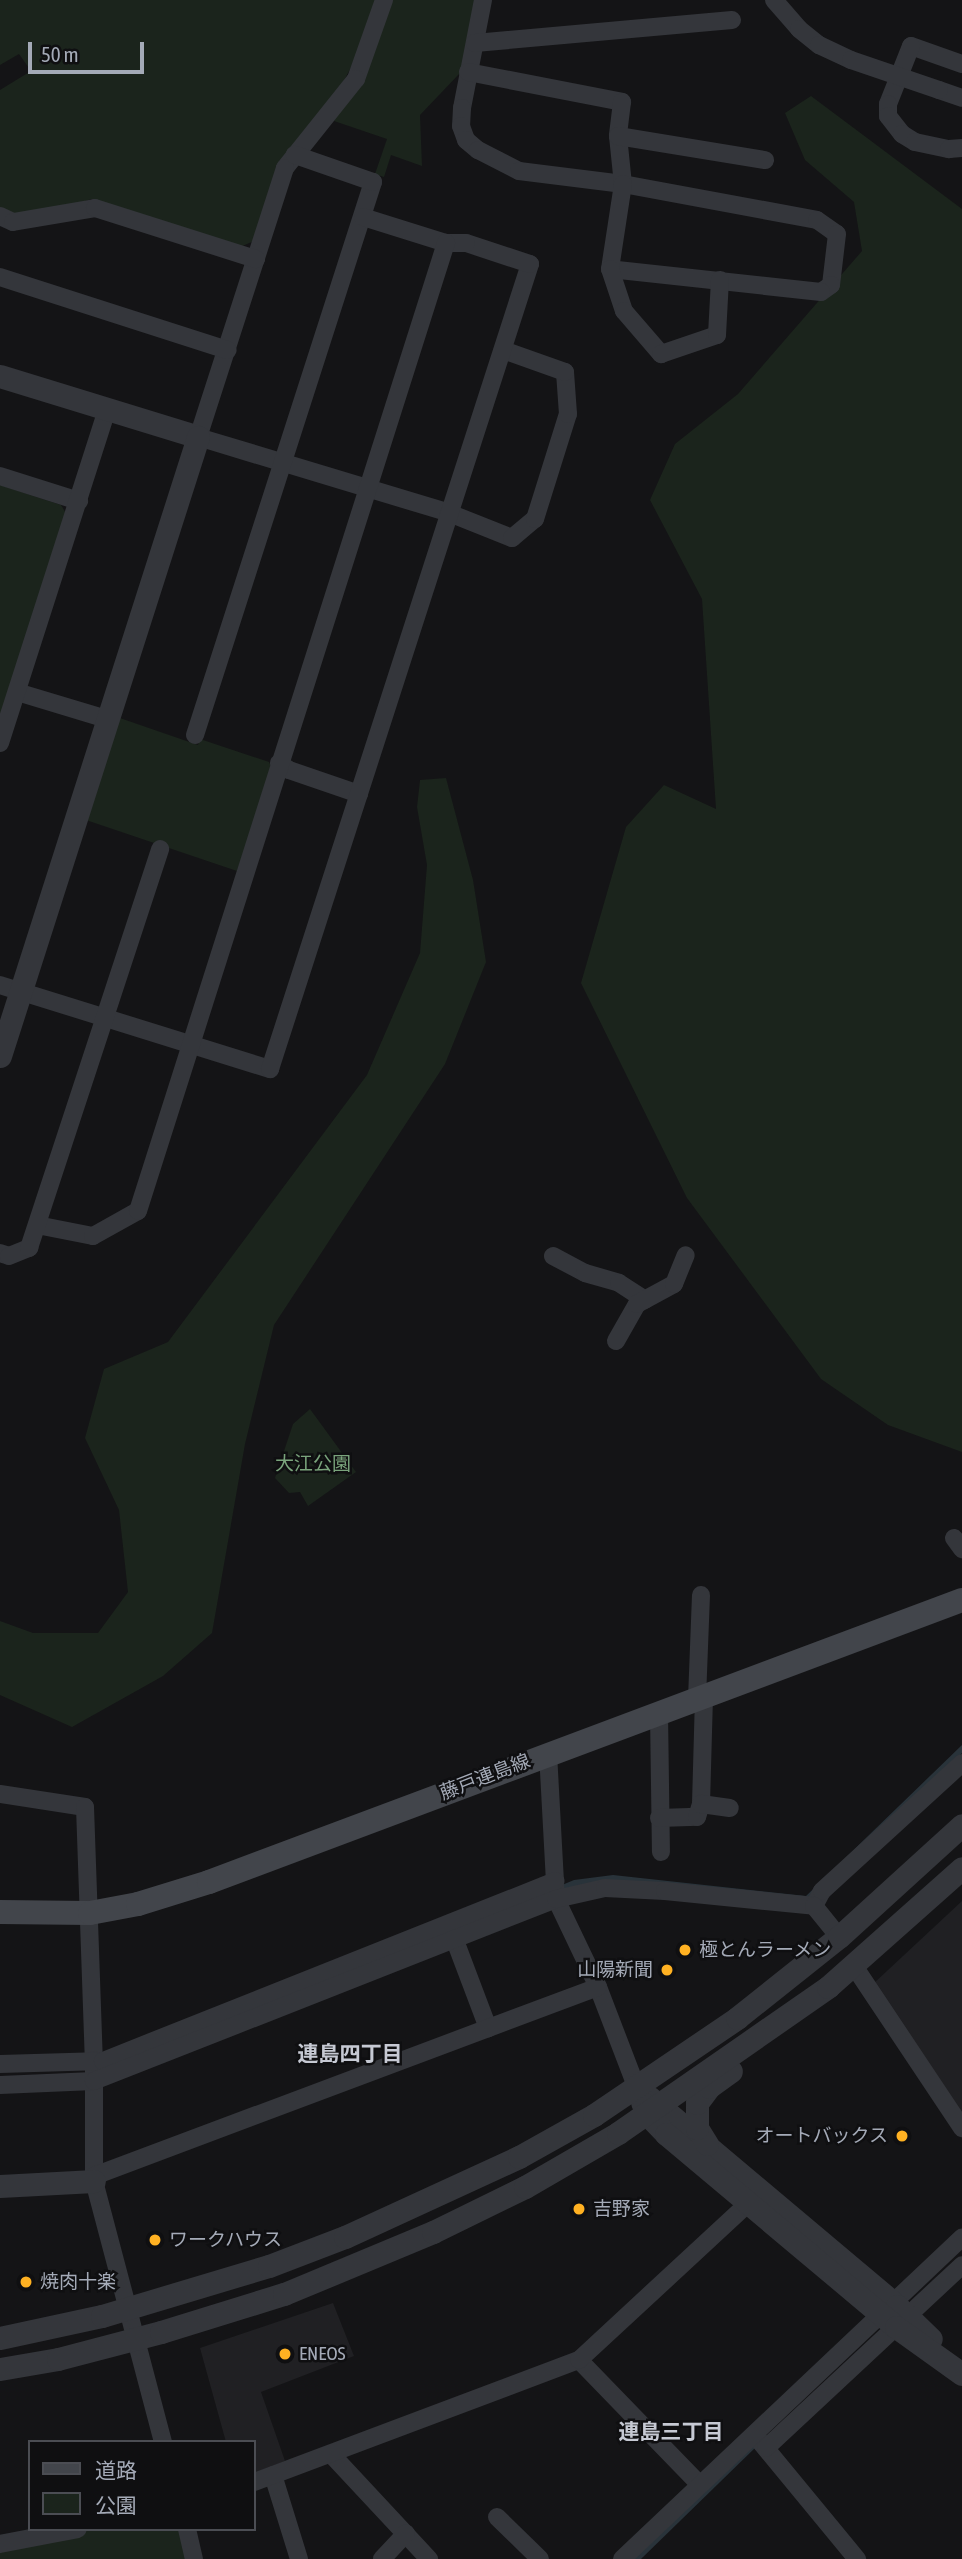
<!DOCTYPE html>
<meta charset="utf-8">
<style>
body{margin:0}
#map{position:relative;width:962px;height:2559px;overflow:hidden;background:#141416;font-family:"Asap Condensed","Noto Sans JP",sans-serif}
div>[style]{position:absolute}
.built>*{inset:0;background:#202023}
.green>*{inset:0;background:#1b241c}
.water>*{inset:0;background:#29333a}
.minor>*{height:18px;margin:-9px;padding:0 9px;transform-origin:9px;border-radius:9px;background:#34363b}
.tertiary>*{height:23px;margin:-11.5px;padding:0 11.5px;transform-origin:11.5px;border-radius:11.5px;background:#34363b}
.secondary>*{height:24px;margin:-12px;padding:0 12px;transform-origin:12px;border-radius:12px;background:#42454b}
.minor-bridge>*{height:18px;margin:-9px;padding:0 9px;transform-origin:9px;border-radius:9px;background:#34363b}
.dots>*{width:19px;height:19px;translate:-50% -50%;box-sizing:border-box;border:4px solid #0f0f11;border-radius:50%}
span{translate:-50% -50%;white-space:nowrap;text-align:center;line-height:1.15;-webkit-text-stroke:5px #0f0f11;paint-order:stroke}
.park-label{font-size:19px;color:#7aa47c}
.street-label{font-size:19px;color:#a4aab7}
.poi-label{font-size:19px;color:#a4aab7}
.left{translate:0 -50%;text-align:left}
.right{translate:-100% -50%;text-align:right}
.neighbourhood-label{font-size:21px;color:#c6c9d3;font-weight:700}
.legend{position:absolute;left:28px;top:2440px;width:228px;height:91px;box-sizing:border-box;background:#0f0f11;border:2px solid #4b4d53;margin:0;padding:9px 12px;list-style:none;font-size:21px;color:#a4aab7}
.legend li{display:flex;align-items:center;gap:14px;height:35px}
.legend b{width:35px;border:2px solid #4b4d53}
.scale{position:absolute;left:28px;top:42px;width:116px;height:32px;box-sizing:border-box;border:4px solid #a4aab7;border-top:0;padding-left:9px;font-size:21px;line-height:24px;white-space:nowrap;color:#a4aab7;-webkit-text-stroke:5px #0f0f11;paint-order:stroke}
</style>
<div id="map">
<div class="built">
<div style="clip-path:polygon(962px 1901px,962px 2120px,873px 1984px)"></div>
<div style="clip-path:polygon(333px 2303px,354px 2356px,261px 2392px,285px 2461px,254px 2473px,254px 2442px,226px 2442px,200px 2348px)"></div>
</div>
<div class="green">
<div style="clip-path:polygon(0 0,376px 0,356px 58px,340px 88px,254px 241px,240px 247px,92px 199px,41px 213px,20px 216px,0 210px,0 90px,31px 71px,19px 54px,0 65px)"></div>
<div style="clip-path:polygon(393px 0,476px 0,461px 72px,420px 115px,422px 166px,391px 155px,384px 177px,375px 174px,387px 139px,334px 121px)"></div>
<div style="clip-path:polygon(811px 96px,962px 209px,962px 1452px,888px 1425px,821px 1379px,687px 1198px,581px 983px,626px 827px,664px 785px,716px 809px,702px 599px,650px 500px,675px 444px,738px 394px,862px 251px,854px 202px,805px 160px,785px 113px)"></div>
<div style="clip-path:polygon(0 485px,61px 505px,67px 515px,0 723px)"></div>
<div style="clip-path:polygon(117px 717px,198px 745px,200px 739px,269px 762px,272px 769px,237px 871px,83px 819px)"></div>
<div style="clip-path:polygon(446px 778px,473px 880px,486px 962px,445px 1064px,274px 1325px,245px 1444px,212px 1633px,163px 1676px,72px 1727px,0 1695px,0 1621px,33px 1633px,98px 1633px,128px 1592px,119px 1510px,85px 1438px,104px 1369px,168px 1342px,367px 1075px,420px 953px,427px 865px,417px 807px,420px 780px)"></div>
<div style="clip-path:polygon(310px 1409px,356px 1472px,308px 1506px,300px 1492px,289px 1493px,275px 1478px,293px 1424px)"></div>
<div style="clip-path:polygon(92px 2529px,183px 2529px,190px 2559px,0 2559px,0 2547px)"></div>
</div>
<div class="water">
<div style="clip-path:polygon(962px 1745px,962px 1753px,809px 1903px,562px 1893px,562px 1885px,574px 1880px,613px 1875px,806px 1896px)"></div>
<div style="clip-path:polygon(753px 2441px,757px 2446px,641px 2559px,632px 2559px)"></div>
</div>
<div class="minor">
<div style="left:384px;top:0;width:84px;rotate:109.5deg"></div>
<div style="left:356px;top:79px;width:114px;rotate:128.6deg"></div>
<div style="left:285px;top:168px;width:283px;rotate:107.9deg"></div>
<div style="left:198px;top:437px;width:262px;rotate:16.8deg"></div>
<div style="left:449px;top:513px;width:68px;rotate:21.6deg"></div>
<div style="left:512px;top:538px;width:30px;rotate:-40deg"></div>
<div style="left:535px;top:519px;width:110px;rotate:-72.6deg"></div>
<div style="left:568px;top:414px;width:42px;rotate:-94.1deg"></div>
<div style="left:565px;top:372px;width:66px;rotate:-160.5deg"></div>
<div style="left:483px;top:0;width:110px;rotate:101deg"></div>
<div style="left:462px;top:108px;width:18px;rotate:93deg"></div>
<div style="left:461px;top:126px;width:15px;rotate:70deg"></div>
<div style="left:466px;top:140px;width:16px;rotate:40deg"></div>
<div style="left:478px;top:150px;width:46px;rotate:27.1deg"></div>
<div style="left:519px;top:171px;width:105px;rotate:7.1deg"></div>
<div style="left:623px;top:184px;width:197px;rotate:10.5deg"></div>
<div style="left:817px;top:220px;width:24px;rotate:35deg"></div>
<div style="left:837px;top:234px;width:51px;rotate:96.7deg"></div>
<div style="left:831px;top:285px;width:12px;rotate:145deg"></div>
<div style="left:821px;top:292px;width:212px;rotate:-173.8deg"></div>
<div style="left:774px;top:0;width:38px;rotate:49deg"></div>
<div style="left:799px;top:29px;width:26px;rotate:39deg"></div>
<div style="left:819px;top:45px;width:35px;rotate:25deg"></div>
<div style="left:475px;top:43px;width:258px;rotate:-5.1deg"></div>
<div style="left:962px;top:64px;width:54px;rotate:-160.6deg"></div>
<div style="left:911px;top:46px;width:62px;rotate:111.6deg"></div>
<div style="left:888px;top:104px;width:12px;rotate:90deg"></div>
<div style="left:888px;top:116px;width:23px;rotate:52deg"></div>
<div style="left:902px;top:134px;width:15px;rotate:32deg"></div>
<div style="left:915px;top:142px;width:35px;rotate:12deg"></div>
<div style="left:949px;top:149px;width:13px;rotate:-4deg"></div>
<div style="left:468px;top:72px;width:157px;rotate:11deg"></div>
<div style="left:622px;top:102px;width:34px;rotate:97deg"></div>
<div style="left:618px;top:136px;width:48px;rotate:84.1deg"></div>
<div style="left:623px;top:184px;width:86px;rotate:98.7deg"></div>
<div style="left:610px;top:269px;width:44px;rotate:71.6deg"></div>
<div style="left:624px;top:311px;width:57px;rotate:49.3deg"></div>
<div style="left:661px;top:354px;width:59px;rotate:-18.7deg"></div>
<div style="left:717px;top:335px;width:55px;rotate:-86.9deg"></div>
<div style="left:939px;top:90px;width:24px;rotate:19deg"></div>
<div style="left:618px;top:136px;width:149px;rotate:9.3deg"></div>
<div style="left:0;top:216px;width:14px;rotate:25deg"></div>
<div style="left:13px;top:222px;width:83px;rotate:-9.7deg"></div>
<div style="left:95px;top:208px;width:169px;rotate:17.6deg"></div>
<div style="left:0;top:277px;width:239px;rotate:17.8deg"></div>
<div style="left:0;top:476px;width:83px;rotate:17.6deg"></div>
<div style="left:17px;top:692px;width:94px;rotate:16.7deg"></div>
<div style="left:195px;top:735px;width:581px;rotate:-72.16deg"></div>
<div style="left:373px;top:182px;width:83px;rotate:-160.9deg"></div>
<div style="left:0;top:743px;width:351px;rotate:-72.2deg"></div>
<div style="left:279px;top:763px;width:12px;rotate:35deg"></div>
<div style="left:289px;top:770px;width:74px;rotate:18.9deg"></div>
<div style="left:0;top:985px;width:283px;rotate:17.3deg"></div>
<div style="left:270px;top:1069px;width:846px;rotate:-72.1deg"></div>
<div style="left:530px;top:264px;width:67px;rotate:-161.8deg"></div>
<div style="left:466px;top:243px;width:20px;rotate:180deg"></div>
<div style="left:446px;top:243px;width:87px;rotate:-162.6deg"></div>
<div style="left:37px;top:1225px;width:57px;rotate:11.1deg"></div>
<div style="left:93px;top:1236px;width:51px;rotate:-29.1deg"></div>
<div style="left:138px;top:1211px;width:1016px;rotate:-72.35deg"></div>
<div style="left:0;top:1253px;width:9px;rotate:18deg"></div>
<div style="left:9px;top:1256px;width:22px;rotate:-22deg"></div>
<div style="left:29px;top:1248px;width:420px;rotate:-71.8deg"></div>
<div style="left:553px;top:1256px;width:36px;rotate:28deg"></div>
<div style="left:585px;top:1273px;width:35px;rotate:16deg"></div>
<div style="left:619px;top:1283px;width:31px;rotate:33deg"></div>
<div style="left:616px;top:1341px;width:43px;rotate:-60.4deg"></div>
<div style="left:637px;top:1304px;width:42px;rotate:-28.4deg"></div>
<div style="left:674px;top:1284px;width:31px;rotate:-68deg"></div>
<div style="left:954px;top:1538px;width:14px;rotate:54deg"></div>
<div style="left:697px;top:1699px;width:104px;rotate:-87.8deg"></div>
<div style="left:659px;top:1713px;width:139px;rotate:89.2deg"></div>
<div style="left:548px;top:1753px;width:146px;rotate:86.9deg"></div>
<div style="left:556px;top:1899px;width:98px;rotate:64.5deg"></div>
<div style="left:598px;top:1987px;width:106px;rotate:69deg"></div>
<div style="left:0;top:1794px;width:86px;rotate:8.7deg"></div>
<div style="left:85px;top:1807px;width:253px;rotate:88deg"></div>
<div style="left:94px;top:2060px;width:121px;rotate:90deg"></div>
<div style="left:94px;top:2181px;width:270px;rotate:75.2deg"></div>
<div style="left:701px;top:1804px;width:108px;rotate:-88.4deg"></div>
<div style="left:659px;top:1818px;width:38px;rotate:-2deg"></div>
<div style="left:697px;top:1817px;width:14px;rotate:-73deg"></div>
<div style="left:701px;top:1804px;width:29px;rotate:8deg"></div>
<div style="left:814px;top:1906px;width:17px;rotate:-62deg"></div>
<div style="left:822px;top:1891px;width:190px;rotate:-42.4deg"></div>
<div style="left:451px;top:1930px;width:105px;rotate:69.3deg"></div>
<div style="left:854px;top:1966px;width:195px;rotate:56.3deg"></div>
<div style="left:0;top:2064px;width:103px;rotate:-1.7deg"></div>
<div style="left:103px;top:2061px;width:487px;rotate:-21.7deg"></div>
<div style="left:0;top:2085px;width:94px;rotate:-2.4deg"></div>
<div style="left:94px;top:2081px;width:497px;rotate:-21.5deg"></div>
<div style="left:556px;top:1899px;width:50px;rotate:-12.7deg"></div>
<div style="left:605px;top:1888px;width:60px;rotate:2.9deg"></div>
<div style="left:665px;top:1891px;width:150px;rotate:5.7deg"></div>
<div style="left:814px;top:1906px;width:40px;rotate:51deg"></div>
<div style="left:94px;top:2176px;width:538px;rotate:-20.56deg"></div>
<div style="left:579px;top:2360px;width:173px;rotate:45.9deg"></div>
<div style="left:758px;top:2439px;width:156px;rotate:50.5deg"></div>
<div style="left:766px;top:2448px;width:268px;rotate:-43deg"></div>
<div style="left:331px;top:2454px;width:144px;rotate:47deg"></div>
<div style="left:273px;top:2475px;width:88px;rotate:72.8deg"></div>
<div style="left:254px;top:2482px;width:347px;rotate:-20.6deg"></div>
<div style="left:579px;top:2360px;width:241px;rotate:-42.8deg"></div>
<div style="left:497px;top:2517px;width:60px;rotate:44.3deg"></div>
<div style="left:187px;top:2529px;width:31px;rotate:77deg"></div>
<div style="left:0;top:2544px;width:79px;rotate:-10.9deg"></div>
<div style="left:382px;top:2559px;width:35px;rotate:-47deg"></div>
<div style="left:622px;top:2559px;width:468px;rotate:-43.4deg"></div>
</div>
<div class="tertiary">
<div style="left:0;top:376px;width:207px;rotate:17.1deg"></div>
<div style="left:198px;top:437px;width:650px;rotate:107.74deg"></div>
<div style="left:649px;top:2097px;width:324px;rotate:40.1deg"></div>
<div style="left:897px;top:2306px;width:47px;rotate:44.1deg"></div>
<div style="left:642px;top:2102px;width:13px;rotate:67deg"></div>
<div style="left:647px;top:2114px;width:28px;rotate:46deg"></div>
<div style="left:666px;top:2134px;width:300px;rotate:40deg"></div>
<div style="left:896px;top:2327px;width:81px;rotate:35.5deg"></div>
<div style="left:707px;top:2144px;width:19px;rotate:-122deg"></div>
<div style="left:697px;top:2128px;width:25px;rotate:-90deg"></div>
<div style="left:697px;top:2103px;width:20px;rotate:-53deg"></div>
<div style="left:709px;top:2087px;width:27px;rotate:-36deg"></div>
<div style="left:0;top:2186px;width:94px;rotate:-3deg"></div>
<div style="left:0;top:2338px;width:104px;rotate:-12.2deg"></div>
<div style="left:102px;top:2316px;width:174px;rotate:-16.7deg"></div>
<div style="left:269px;top:2266px;width:81px;rotate:-20.9deg"></div>
<div style="left:345px;top:2237px;width:192px;rotate:-24.7deg"></div>
<div style="left:519px;top:2157px;width:86px;rotate:-29.2deg"></div>
<div style="left:594px;top:2115px;width:173px;rotate:-34.1deg"></div>
<div style="left:737px;top:2018px;width:130px;rotate:-38.5deg"></div>
<div style="left:839px;top:1937px;width:166px;rotate:-42.3deg"></div>
<div style="left:0;top:2369px;width:59px;rotate:-9.8deg"></div>
<div style="left:58px;top:2359px;width:106px;rotate:-14.7deg"></div>
<div style="left:161px;top:2332px;width:129px;rotate:-17.2deg"></div>
<div style="left:284px;top:2294px;width:161px;rotate:-22.6deg"></div>
<div style="left:433px;top:2232px;width:102px;rotate:-26.1deg"></div>
<div style="left:525px;top:2187px;width:108px;rotate:-30.1deg"></div>
<div style="left:618px;top:2133px;width:256px;rotate:-34.8deg"></div>
<div style="left:828px;top:1987px;width:179px;rotate:-41.6deg"></div>
</div>
<div class="secondary">
<div style="left:0;top:1912px;width:90px;rotate:0.6deg"></div>
<div style="left:90px;top:1913px;width:49px;rotate:-10.6deg"></div>
<div style="left:138px;top:1904px;width:74px;rotate:-17.2deg"></div>
<div style="left:209px;top:1882px;width:804px;rotate:-20.53deg"></div>
</div>
<div class="minor-bridge">
<div style="left:851px;top:60px;width:93px;rotate:18.8deg"></div>
</div>
<div class="dots">
<div style="left:685px;top:1950px;background:#ffb122"></div>
<div style="left:667px;top:1970px;background:#ffb122"></div>
<div style="left:902px;top:2136px;background:#ffb122"></div>
<div style="left:579px;top:2209px;background:#ffb122"></div>
<div style="left:155px;top:2240px;background:#ffb122"></div>
<div style="left:26px;top:2282px;background:#ffb122"></div>
<div style="left:285px;top:2354px;background:#ffb122"></div>
</div>
<div class="park-label">
<span style="left:313px;top:1464px">大江公園</span>
</div>
<div class="street-label">
<span style="left:485px;top:1777px;rotate:-21deg">藤戸連島線</span>
</div>
<div class="poi-label">
<span class="left" style="left:699px;top:1950px">極とんラーメン</span>
<span class="right" style="left:653px;top:1970px">山陽新聞</span>
<span class="right" style="left:888px;top:2136px">オートバックス</span>
<span class="left" style="left:593px;top:2209px">吉野家</span>
<span class="left" style="left:169px;top:2240px">ワークハウス</span>
<span class="left" style="left:40px;top:2282px">焼肉十楽</span>
<span class="left" style="left:299px;top:2354px">ENEOS</span>
</div>
<div class="neighbourhood-label">
<span style="left:350px;top:2053px">連島四丁目</span>
<span style="left:671px;top:2431px">連島三丁目</span>
</div>
<ul class="legend">
<li><b style="height:9px;background:#42454b"></b>道路</li>
<li><b style="height:19px;background:#1b241c"></b>公園</li>
</ul>
<div class="scale">50 m</div>
</div>
